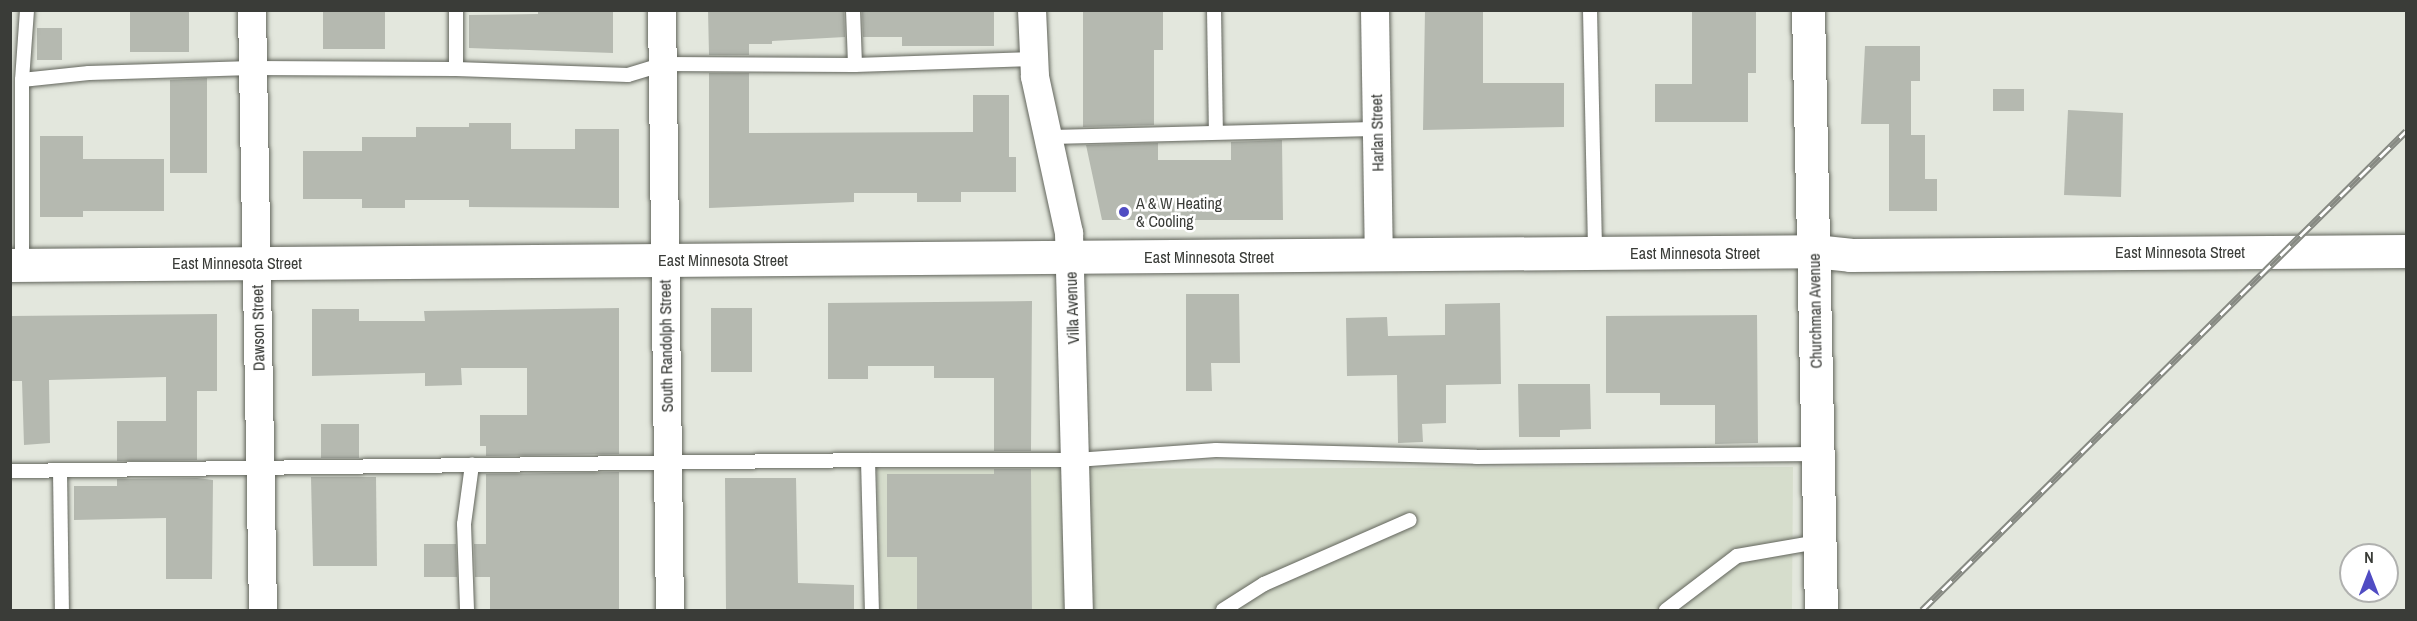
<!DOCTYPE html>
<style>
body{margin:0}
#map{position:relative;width:2417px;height:621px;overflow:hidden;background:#e3e7dd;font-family:"Archivo Narrow",sans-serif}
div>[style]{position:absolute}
.built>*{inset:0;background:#d6ddcc}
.building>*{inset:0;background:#b5b9b0}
.roads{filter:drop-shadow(0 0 2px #62655c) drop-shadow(0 0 2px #62655c)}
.service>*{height:14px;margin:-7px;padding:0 7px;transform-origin:7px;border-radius:7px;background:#fff}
.minor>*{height:28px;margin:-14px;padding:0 14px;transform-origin:14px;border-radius:14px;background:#fff}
.tertiary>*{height:33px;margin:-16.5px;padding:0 16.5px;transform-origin:16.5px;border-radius:16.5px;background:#fff}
.secondary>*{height:33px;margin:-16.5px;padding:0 16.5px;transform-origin:16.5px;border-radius:16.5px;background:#fff}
.rail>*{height:7px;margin-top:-3.5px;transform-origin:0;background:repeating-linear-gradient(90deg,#fff 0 14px,#878a83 0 28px);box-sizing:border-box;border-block:2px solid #878a83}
.dots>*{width:16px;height:16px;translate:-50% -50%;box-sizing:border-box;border:3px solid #fff;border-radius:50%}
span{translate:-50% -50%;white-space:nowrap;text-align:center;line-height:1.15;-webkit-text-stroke:5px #fff;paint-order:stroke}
.street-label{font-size:16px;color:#3a3c38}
.poi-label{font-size:16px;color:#3a3c38}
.left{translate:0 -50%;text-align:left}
.frame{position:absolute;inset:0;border:12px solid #3a3c38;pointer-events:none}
.north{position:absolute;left:2339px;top:543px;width:60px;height:60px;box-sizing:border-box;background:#fff;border:2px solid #b0b1af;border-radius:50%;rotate:0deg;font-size:16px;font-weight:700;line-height:24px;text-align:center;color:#3a3c38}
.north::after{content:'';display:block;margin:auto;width:21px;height:27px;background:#504cc3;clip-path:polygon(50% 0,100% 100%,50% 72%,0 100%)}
</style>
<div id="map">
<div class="built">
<div style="clip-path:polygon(1793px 467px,1792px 610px,880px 610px,877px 469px)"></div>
</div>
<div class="building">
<div style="clip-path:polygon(130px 10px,189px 10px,189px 52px,130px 52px)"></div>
<div style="clip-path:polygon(538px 10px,613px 10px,613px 53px,469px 48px,469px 15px,538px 14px)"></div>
<div style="clip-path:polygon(708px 10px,844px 10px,845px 37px,772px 41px,772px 44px,749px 44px,749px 55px,709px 55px)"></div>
<div style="clip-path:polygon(862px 10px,994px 10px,994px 46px,902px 46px,902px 37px,863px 37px)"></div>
<div style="clip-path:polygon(1083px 10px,1163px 10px,1163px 50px,1154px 50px,1154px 125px,1083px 127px)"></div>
<div style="clip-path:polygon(1425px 10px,1483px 10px,1483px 83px,1564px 83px,1564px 127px,1423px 130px)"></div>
<div style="clip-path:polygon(1692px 10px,1756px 10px,1756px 73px,1748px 73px,1748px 122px,1655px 122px,1655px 84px,1692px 84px)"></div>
<div style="clip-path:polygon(323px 11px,385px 11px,385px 49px,323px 49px)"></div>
<div style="clip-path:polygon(37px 28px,62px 28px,62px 60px,37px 60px)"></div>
<div style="clip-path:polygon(1865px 46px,1920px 46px,1920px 81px,1911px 81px,1911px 135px,1925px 135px,1925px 179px,1937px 179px,1937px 211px,1889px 211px,1889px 124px,1861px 124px)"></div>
<div style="clip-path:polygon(709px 73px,749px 73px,749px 133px,973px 132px,973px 95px,1009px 95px,1009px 157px,1016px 157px,1016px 192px,961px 192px,961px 202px,917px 202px,917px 193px,854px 193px,854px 202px,709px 208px)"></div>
<div style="clip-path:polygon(207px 78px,207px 173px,170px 173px,170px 80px)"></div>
<div style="clip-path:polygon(1993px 89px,2024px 89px,2024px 111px,1993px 111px)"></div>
<div style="clip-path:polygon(2068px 110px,2123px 113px,2121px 197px,2064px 195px)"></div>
<div style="clip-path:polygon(469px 123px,511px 123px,511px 149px,575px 149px,575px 129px,619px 129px,619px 208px,469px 207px,469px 200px,405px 200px,405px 208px,362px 208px,362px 199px,303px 199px,303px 151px,362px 151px,362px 137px,416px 137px,416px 127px,469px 127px)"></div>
<div style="clip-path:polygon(40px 136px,83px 136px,83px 159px,164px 159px,164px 211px,83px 211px,83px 217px,40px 217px)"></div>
<div style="clip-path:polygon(1282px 140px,1283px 220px,1102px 220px,1086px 145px,1158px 143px,1158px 160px,1231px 160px,1231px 142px)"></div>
<div style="clip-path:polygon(1186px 294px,1239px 294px,1240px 363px,1211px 363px,1212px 391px,1186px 391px)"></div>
<div style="clip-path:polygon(1032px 301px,1031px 451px,994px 451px,994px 378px,934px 378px,934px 366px,868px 366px,868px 379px,828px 379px,828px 303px)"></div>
<div style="clip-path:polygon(1500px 303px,1501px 384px,1446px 385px,1446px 423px,1422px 424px,1423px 442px,1398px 443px,1397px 375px,1347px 376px,1346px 318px,1387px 317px,1388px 336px,1445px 335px,1445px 304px)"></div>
<div style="clip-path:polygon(619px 308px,619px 454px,486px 456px,486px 446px,480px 446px,480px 415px,527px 415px,527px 368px,461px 368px,462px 385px,425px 386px,425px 373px,312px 376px,312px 309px,359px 309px,359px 321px,425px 321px,424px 311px)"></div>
<div style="clip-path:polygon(711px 308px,752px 308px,752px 372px,711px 372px)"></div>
<div style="clip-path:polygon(217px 314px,217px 391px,197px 391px,197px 460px,117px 461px,117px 421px,166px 421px,166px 377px,49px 380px,50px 443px,24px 445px,22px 381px,11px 381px,11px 316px)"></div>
<div style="clip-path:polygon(1757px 315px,1758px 443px,1715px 444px,1715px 405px,1660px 405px,1660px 393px,1606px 393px,1606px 316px)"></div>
<div style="clip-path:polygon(1518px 384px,1590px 384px,1591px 429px,1560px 430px,1560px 437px,1519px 437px)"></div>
<div style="clip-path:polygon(321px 424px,359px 424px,359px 458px,321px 458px)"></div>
<div style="clip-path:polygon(994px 469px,1031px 469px,1032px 610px,917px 610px,917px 557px,887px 557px,887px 474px,994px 474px)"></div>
<div style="clip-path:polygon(619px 472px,619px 610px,490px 610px,490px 577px,475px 577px,474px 544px,486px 544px,486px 474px)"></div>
<div style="clip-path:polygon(311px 477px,376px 477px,377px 566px,313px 566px)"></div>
<div style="clip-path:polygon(197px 478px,213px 480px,212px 579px,166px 579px,166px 518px,74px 520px,74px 486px,117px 486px,117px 479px)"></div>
<div style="clip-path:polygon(725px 478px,796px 478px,798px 583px,854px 585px,854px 610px,726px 610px)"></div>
<div style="clip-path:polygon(424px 544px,456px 544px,457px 577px,424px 577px)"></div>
</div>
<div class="roads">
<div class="service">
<div style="left:853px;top:10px;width:55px;rotate:87.9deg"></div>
<div style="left:855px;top:65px;width:178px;rotate:-1.9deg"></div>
<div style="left:1214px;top:10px;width:121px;rotate:89.1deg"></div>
<div style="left:1590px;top:10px;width:243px;rotate:88.8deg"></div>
<div style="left:456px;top:69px;width:172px;rotate:2deg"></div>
<div style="left:628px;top:75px;width:37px;rotate:-17deg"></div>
<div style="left:663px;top:64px;width:192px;rotate:0.3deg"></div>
<div style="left:22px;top:80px;width:67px;rotate:-6deg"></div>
<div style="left:89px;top:73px;width:163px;rotate:-1.8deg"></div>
<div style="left:252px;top:68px;width:204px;rotate:0.3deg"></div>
<div style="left:456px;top:69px;width:59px;rotate:-90deg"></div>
<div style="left:1048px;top:137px;width:329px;rotate:-1.4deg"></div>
<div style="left:22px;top:265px;width:185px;rotate:-90deg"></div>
<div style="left:22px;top:80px;width:70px;rotate:-85.9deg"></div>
<div style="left:868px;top:460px;width:208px"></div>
<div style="left:1076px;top:460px;width:140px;rotate:-4.1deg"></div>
<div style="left:1216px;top:450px;width:260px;rotate:1.5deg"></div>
<div style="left:1476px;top:457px;width:340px;rotate:-0.5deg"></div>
<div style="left:10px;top:471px;width:858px;rotate:-0.73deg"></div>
<div style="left:868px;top:460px;width:150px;rotate:88.5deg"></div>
<div style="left:60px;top:471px;width:139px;rotate:89.2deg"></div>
<div style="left:467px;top:610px;width:86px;rotate:-92deg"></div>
<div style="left:464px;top:524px;width:60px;rotate:-82.3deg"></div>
<div style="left:1223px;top:610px;width:49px;rotate:-32.4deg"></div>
<div style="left:1264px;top:584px;width:159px;rotate:-23.7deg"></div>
<div style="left:1666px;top:610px;width:89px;rotate:-37.3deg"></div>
<div style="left:1737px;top:556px;width:81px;rotate:-9.9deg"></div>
</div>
<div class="minor">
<div style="left:252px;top:10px;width:600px;rotate:88.95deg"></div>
<div style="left:662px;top:10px;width:600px;rotate:89.24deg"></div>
<div style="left:1032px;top:10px;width:67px;rotate:87.4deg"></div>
<div style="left:1035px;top:77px;width:160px;rotate:77.7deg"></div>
<div style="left:1069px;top:233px;width:377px;rotate:88.5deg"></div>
<div style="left:1375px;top:10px;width:245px;rotate:89.1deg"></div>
</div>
<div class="tertiary">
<div style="left:10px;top:265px;width:1804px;rotate:-0.44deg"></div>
<div style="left:1814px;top:251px;width:36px;rotate:6deg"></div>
<div style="left:1850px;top:255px;width:556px;rotate:-0.41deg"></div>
</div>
<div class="secondary">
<div style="left:1808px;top:10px;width:600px;rotate:88.76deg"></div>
</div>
</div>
<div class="rail">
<div style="left:1922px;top:610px;width:681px;rotate:-44.7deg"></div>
</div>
<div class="dots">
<div style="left:1124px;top:212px;background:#504cc3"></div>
</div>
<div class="street-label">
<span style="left:1377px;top:133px;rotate:-91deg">Harlan Street</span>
<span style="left:2180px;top:252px">East Minnesota Street</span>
<span style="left:1695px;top:253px">East Minnesota Street</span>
<span style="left:1209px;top:257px">East Minnesota Street</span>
<span style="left:723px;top:260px">East Minnesota Street</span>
<span style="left:237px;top:263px">East Minnesota Street</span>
<span style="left:1072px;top:308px;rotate:-92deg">Villa Avenue</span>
<span style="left:1815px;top:311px;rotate:-91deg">Churchman Avenue</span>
<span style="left:258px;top:328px;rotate:-91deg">Dawson Street</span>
<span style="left:666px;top:346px;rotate:-91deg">South Randolph Street</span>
</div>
<div class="poi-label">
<span class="left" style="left:1136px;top:212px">A &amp; W Heating<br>&amp; Cooling</span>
</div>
<div class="frame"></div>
<div class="north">N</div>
</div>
